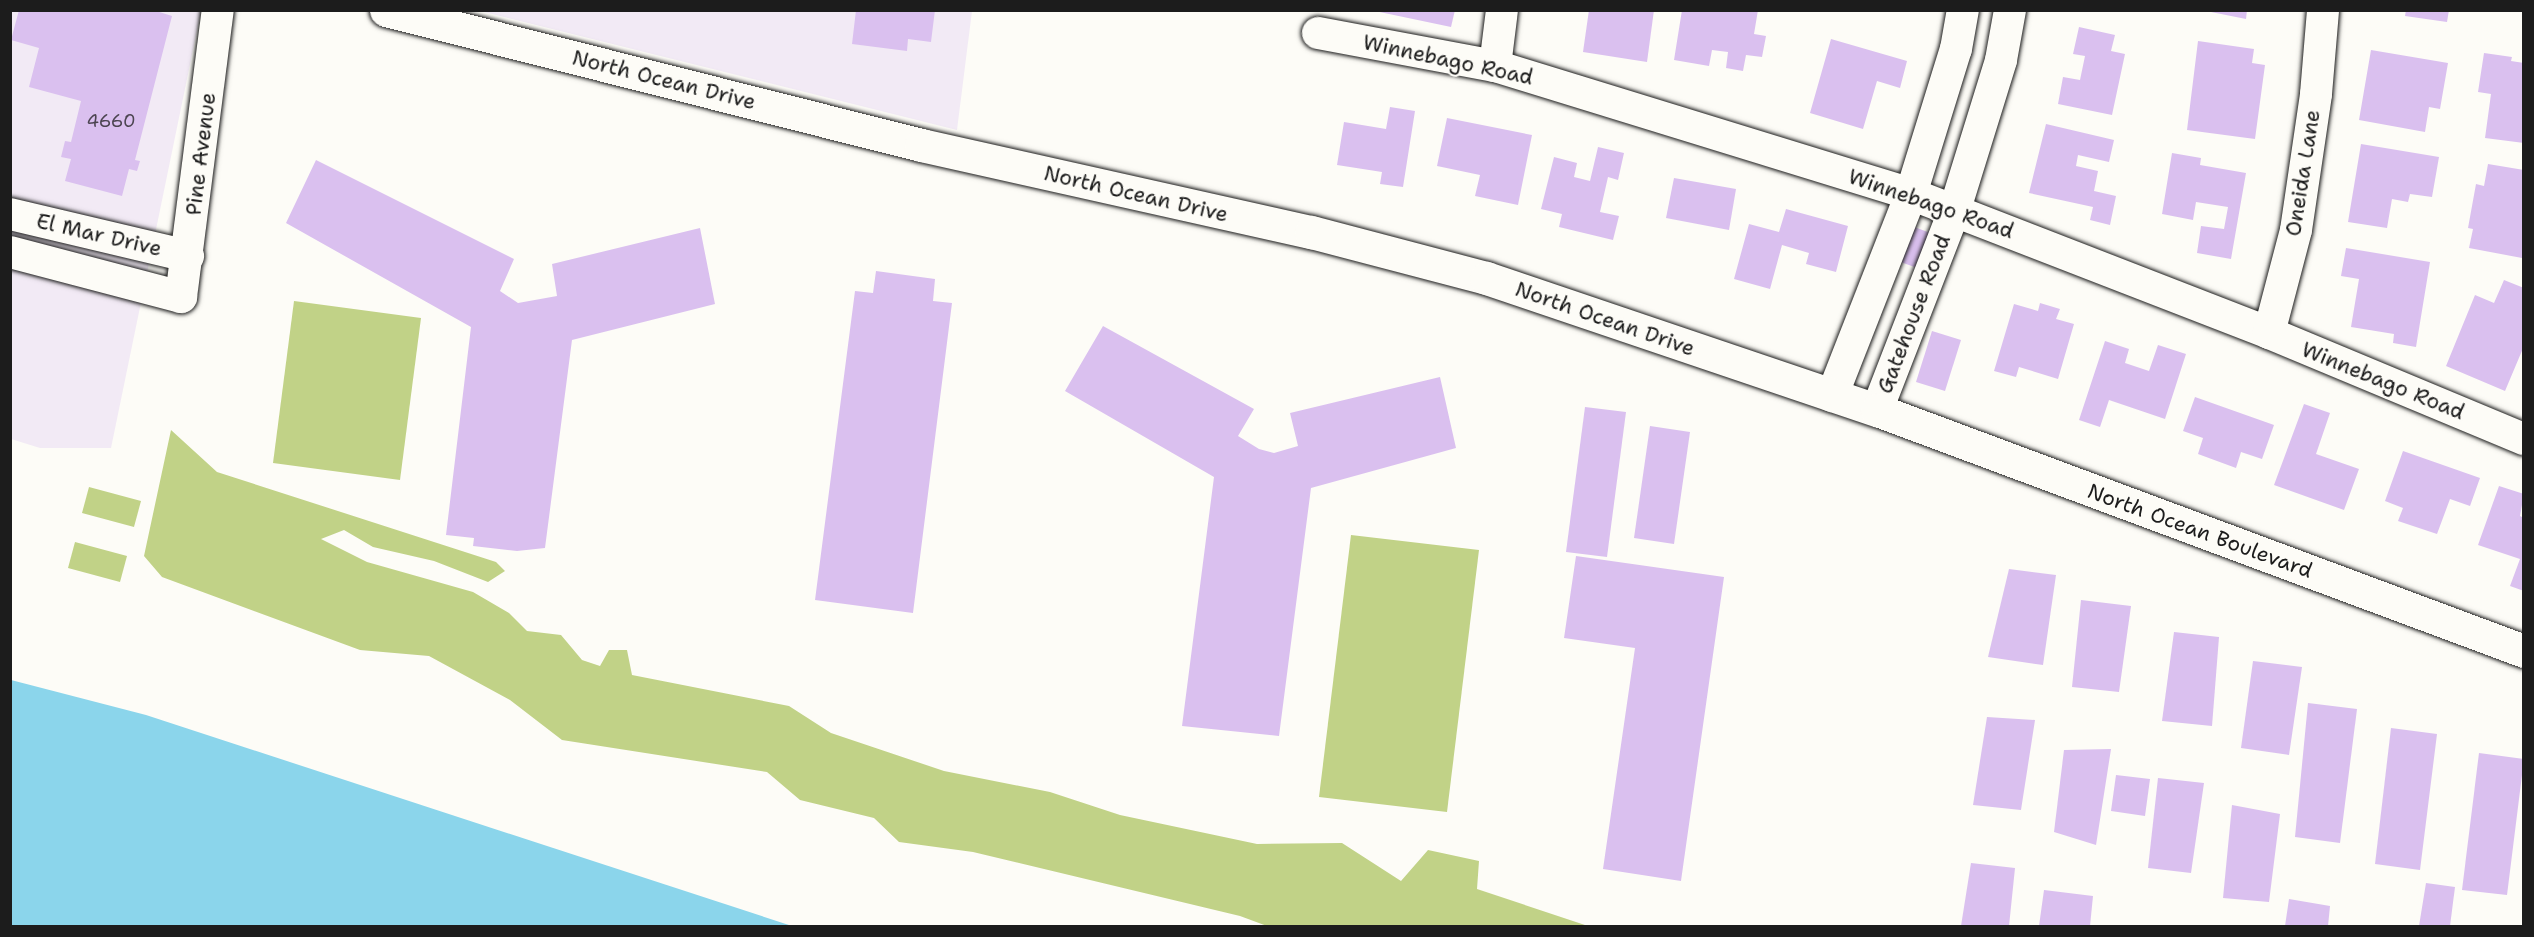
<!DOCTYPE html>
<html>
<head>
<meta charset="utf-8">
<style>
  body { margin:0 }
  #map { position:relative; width:2534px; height:937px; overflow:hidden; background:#fdfcf7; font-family:"Shantell Sans",sans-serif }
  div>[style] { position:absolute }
  .built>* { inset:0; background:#f2eaf5 }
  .green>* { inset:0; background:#c1d287 }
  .water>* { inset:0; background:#8bd5eb }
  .building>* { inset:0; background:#dac0ef }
  .roads { filter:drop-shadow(0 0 2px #1c1c1c) drop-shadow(0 0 2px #1c1c1c) }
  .minor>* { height:32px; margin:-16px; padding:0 16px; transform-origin:16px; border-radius:16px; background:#fdfcf7 }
  .major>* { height:33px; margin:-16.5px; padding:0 16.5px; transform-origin:16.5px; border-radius:16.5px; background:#fdfcf7 }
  span { translate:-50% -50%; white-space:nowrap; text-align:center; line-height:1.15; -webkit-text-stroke:4.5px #fdfcf7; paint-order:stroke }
  .number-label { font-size:18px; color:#4c4551 }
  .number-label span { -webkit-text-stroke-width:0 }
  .street-label { font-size:21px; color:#1c1c1c }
  .frame { position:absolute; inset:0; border:12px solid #1c1c1c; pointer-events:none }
</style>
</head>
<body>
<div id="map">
  <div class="built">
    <i style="clip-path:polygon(11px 11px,201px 11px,111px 448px,40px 448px,11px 439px)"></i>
    <i style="clip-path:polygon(480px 11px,972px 11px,957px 130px)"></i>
  </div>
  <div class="green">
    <i style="clip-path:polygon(294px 301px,421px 318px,400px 480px,273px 463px)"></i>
    <i style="clip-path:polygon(171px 430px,217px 472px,496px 562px,505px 571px,488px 582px,434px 561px,373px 547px,344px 530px,321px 539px,367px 562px,473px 592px,509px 613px,527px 631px,561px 635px,582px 660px,600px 666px,609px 650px,627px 650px,632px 675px,789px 706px,831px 733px,944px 771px,1050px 792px,1120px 815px,1257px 844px,1342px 843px,1401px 881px,1428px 850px,1479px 861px,1477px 889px,1588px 926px,1267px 926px,1240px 916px,973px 852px,899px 842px,874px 818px,800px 800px,767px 772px,562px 740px,510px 700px,429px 656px,360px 650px,162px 577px,144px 556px)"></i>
    <i style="clip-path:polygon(89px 487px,141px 501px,134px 527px,82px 513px)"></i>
    <i style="clip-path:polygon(1351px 535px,1479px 550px,1447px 812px,1319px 797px)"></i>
    <i style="clip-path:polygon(75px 542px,127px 556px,120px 582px,68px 568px)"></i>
  </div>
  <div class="water">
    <i style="clip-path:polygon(11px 680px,146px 715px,792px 926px,11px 926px)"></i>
  </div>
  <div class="building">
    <i style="clip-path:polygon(19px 10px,153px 10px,172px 16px,135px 160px,140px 161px,137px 171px,129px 169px,122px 196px,65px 181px,71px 159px,61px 157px,65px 141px,71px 142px,81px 101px,29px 87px,39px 48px,11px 40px)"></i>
    <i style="clip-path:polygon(856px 10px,935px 10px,931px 42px,908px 39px,907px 51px,852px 44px)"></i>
    <i style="clip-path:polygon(1370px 10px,1455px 10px,1451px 27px)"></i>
    <i style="clip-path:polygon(1589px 10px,1654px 10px,1647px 62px,1583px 52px)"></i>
    <i style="clip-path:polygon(1682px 10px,1758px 10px,1754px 34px,1766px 36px,1762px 57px,1746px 55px,1743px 71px,1726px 68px,1728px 52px,1712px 50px,1709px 66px,1674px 60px)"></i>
    <i style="clip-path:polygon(2201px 10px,2247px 10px,2246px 19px)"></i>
    <i style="clip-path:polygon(2406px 10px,2449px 10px,2447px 22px,2405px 16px)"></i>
    <i style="clip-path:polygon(2079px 27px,2115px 35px,2111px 51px,2125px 54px,2112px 115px,2058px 104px,2063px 77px,2080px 80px,2085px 56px,2073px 54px)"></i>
    <i style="clip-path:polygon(1831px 39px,1907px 61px,1900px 88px,1877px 81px,1863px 129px,1810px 113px)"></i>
    <i style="clip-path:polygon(2198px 41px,2254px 49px,2252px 63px,2265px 65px,2255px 139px,2187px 130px)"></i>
    <i style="clip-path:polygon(2371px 50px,2448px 63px,2440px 109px,2429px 107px,2425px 132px,2359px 120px)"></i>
    <i style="clip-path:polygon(2484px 53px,2512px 57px,2511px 61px,2524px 63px,2524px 143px,2485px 138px,2491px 94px,2478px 92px)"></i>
    <i style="clip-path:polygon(1390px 107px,1415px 111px,1403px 187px,1380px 184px,1382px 172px,1337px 165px,1344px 122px,1386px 129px)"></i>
    <i style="clip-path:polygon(1447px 118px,1532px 135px,1518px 205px,1475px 196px,1480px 175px,1437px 166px)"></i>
    <i style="clip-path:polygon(2046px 124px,2114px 140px,2109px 162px,2078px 155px,2076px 166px,2098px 171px,2094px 191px,2116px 196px,2110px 225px,2090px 220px,2093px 207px,2029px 193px)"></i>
    <i style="clip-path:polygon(2361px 144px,2439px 157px,2432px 197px,2410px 194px,2408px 202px,2392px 199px,2387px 228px,2348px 222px)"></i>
    <i style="clip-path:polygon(1598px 147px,1624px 153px,1618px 180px,1608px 177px,1600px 212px,1619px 216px,1613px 240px,1559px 227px,1562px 214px,1541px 209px,1554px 157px,1577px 163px,1574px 177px,1590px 181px)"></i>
    <i style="clip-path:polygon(2172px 153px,2201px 158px,2200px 165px,2246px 173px,2231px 259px,2197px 253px,2201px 226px,2224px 229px,2228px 207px,2196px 202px,2193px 220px,2162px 214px)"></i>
    <i style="clip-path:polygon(316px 160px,514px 259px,500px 291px,518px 303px,557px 296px,552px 264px,700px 228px,715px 304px,572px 340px,545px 548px,517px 551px,473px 546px,474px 538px,446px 535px,471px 327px,286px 223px)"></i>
    <i style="clip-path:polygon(2488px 164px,2524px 170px,2522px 258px,2469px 248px,2473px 229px,2468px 228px,2476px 184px,2484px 186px)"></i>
    <i style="clip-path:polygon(1674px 178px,1736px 189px,1729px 230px,1666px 218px)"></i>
    <i style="clip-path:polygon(1786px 209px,1848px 226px,1836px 272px,1806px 264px,1809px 253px,1782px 245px,1770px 289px,1734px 279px,1749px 224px,1779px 232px)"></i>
    <i style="clip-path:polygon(1909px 225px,1933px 234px,1920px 269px,1895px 260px)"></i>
    <i style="clip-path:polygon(2346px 248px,2430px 262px,2416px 347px,2393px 343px,2394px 334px,2351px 327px,2359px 279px,2341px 276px)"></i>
    <i style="clip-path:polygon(876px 271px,935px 279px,933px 301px,952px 303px,913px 613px,815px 600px,855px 291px,873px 293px)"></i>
    <i style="clip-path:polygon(2504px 280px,2524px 288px,2524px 346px,2505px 391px,2446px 366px,2475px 295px,2494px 303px)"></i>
    <i style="clip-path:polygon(2040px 303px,2060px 309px,2056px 319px,2074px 324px,2058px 379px,2019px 367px,2016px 377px,1994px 371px,2014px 304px,2038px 311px)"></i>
    <i style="clip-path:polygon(1103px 326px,1254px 409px,1238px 436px,1259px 449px,1274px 453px,1298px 446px,1290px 413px,1440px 377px,1456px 448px,1311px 488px,1279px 736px,1182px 726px,1214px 477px,1065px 391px)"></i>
    <i style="clip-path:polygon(1932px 331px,1961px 340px,1945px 391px,1916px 382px)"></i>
    <i style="clip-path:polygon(2105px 341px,2129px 349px,2125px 363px,2149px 371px,2158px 345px,2186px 354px,2165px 419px,2109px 400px,2100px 427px,2079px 420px)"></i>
    <i style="clip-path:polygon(2195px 397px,2274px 425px,2262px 459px,2241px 452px,2236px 468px,2198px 454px,2203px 438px,2183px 431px)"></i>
    <i style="clip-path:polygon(2304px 404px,2330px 413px,2316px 454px,2359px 469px,2344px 510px,2274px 485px)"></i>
    <i style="clip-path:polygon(1585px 407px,1626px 412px,1607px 557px,1566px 552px)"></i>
    <i style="clip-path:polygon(1650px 426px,1690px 432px,1674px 544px,1634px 538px)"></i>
    <i style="clip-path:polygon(2403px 451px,2480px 478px,2470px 506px,2450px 499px,2437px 534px,2398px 521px,2403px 508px,2385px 501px)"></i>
    <i style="clip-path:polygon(2499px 486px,2524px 494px,2520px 516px,2524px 518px,2524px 591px,2510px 586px,2520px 559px,2478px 545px)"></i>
    <i style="clip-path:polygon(1576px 556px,1724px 577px,1681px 881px,1603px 869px,1635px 648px,1564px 638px)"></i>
    <i style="clip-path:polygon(2009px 569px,2056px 575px,2043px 665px,1988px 657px)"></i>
    <i style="clip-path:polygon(2081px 600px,2131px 606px,2119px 692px,2072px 687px)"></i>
    <i style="clip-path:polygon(2174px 632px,2219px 637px,2212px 726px,2162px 721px)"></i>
    <i style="clip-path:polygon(2253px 661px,2302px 667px,2289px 755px,2241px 748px)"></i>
    <i style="clip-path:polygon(2308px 703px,2357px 709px,2340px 843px,2295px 837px)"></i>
    <i style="clip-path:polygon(1987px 717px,2035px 720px,2021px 810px,1973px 805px)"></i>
    <i style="clip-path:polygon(2391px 728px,2437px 734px,2420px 870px,2375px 864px)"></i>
    <i style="clip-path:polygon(2111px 749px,2096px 845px,2054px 832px,2064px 750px)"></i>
    <i style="clip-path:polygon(2479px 753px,2524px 759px,2507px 895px,2462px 890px)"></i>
    <i style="clip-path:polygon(2116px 775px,2150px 779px,2145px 816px,2111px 811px)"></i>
    <i style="clip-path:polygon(2158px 778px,2204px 783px,2191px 873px,2148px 868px)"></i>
    <i style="clip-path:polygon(2232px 805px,2280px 814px,2269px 902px,2223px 898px)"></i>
    <i style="clip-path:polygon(1971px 863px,2015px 868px,2009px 926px,1961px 926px)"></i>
    <i style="clip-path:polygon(2426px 883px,2455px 887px,2450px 926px,2419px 926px)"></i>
    <i style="clip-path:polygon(2044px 890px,2093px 896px,2090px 926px,2039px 926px)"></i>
    <i style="clip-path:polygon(2289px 899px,2330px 906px,2328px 926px,2285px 926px)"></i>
  </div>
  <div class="roads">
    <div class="minor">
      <i style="left:1318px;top:33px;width:180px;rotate:10.6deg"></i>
      <i style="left:1495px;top:66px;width:435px;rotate:17.1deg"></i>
      <i style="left:1911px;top:194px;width:384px;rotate:21.2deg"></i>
      <i style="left:2269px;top:333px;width:276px;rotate:22.6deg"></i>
      <i style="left:1495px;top:66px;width:56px;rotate:-82.9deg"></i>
      <i style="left:10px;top:214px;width:183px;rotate:13.3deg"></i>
      <i style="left:10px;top:252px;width:177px;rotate:14.7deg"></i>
      <i style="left:181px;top:297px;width:289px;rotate:-82.7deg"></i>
      <i style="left:2269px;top:333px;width:106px;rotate:-75.3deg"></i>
      <i style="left:2296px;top:230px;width:137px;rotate:-81.6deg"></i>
      <i style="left:2316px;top:94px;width:84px;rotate:-85.2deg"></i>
      <i style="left:1832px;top:396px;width:217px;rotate:-68.6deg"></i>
      <i style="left:1911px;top:194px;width:152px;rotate:-72.8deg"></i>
      <i style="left:1956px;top:49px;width:40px;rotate:-80deg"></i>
      <i style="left:1877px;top:410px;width:216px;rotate:-68.8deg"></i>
      <i style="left:1955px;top:209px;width:156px;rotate:-72.8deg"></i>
      <i style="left:2001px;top:60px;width:51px;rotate:-79.8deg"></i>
    </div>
    <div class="major">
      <i style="left:386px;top:10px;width:552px;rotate:14.16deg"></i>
      <i style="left:921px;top:145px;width:400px;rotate:12.6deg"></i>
      <i style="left:1311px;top:232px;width:181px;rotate:14.7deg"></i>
      <i style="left:1486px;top:278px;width:413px;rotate:18.7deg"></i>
      <i style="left:1877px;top:410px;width:690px;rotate:20.43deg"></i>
    </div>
  </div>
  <div class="number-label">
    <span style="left:111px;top:121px">4660</span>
  </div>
  <div class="street-label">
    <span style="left:1448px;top:60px;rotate:12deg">Winnebago Road</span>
    <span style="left:664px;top:80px;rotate:14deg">North Ocean Drive</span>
    <span style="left:201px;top:154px;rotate:-83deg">Pine Avenue</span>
    <span style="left:2303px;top:173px;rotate:-81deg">Oneida Lane</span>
    <span style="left:1136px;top:194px;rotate:13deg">North Ocean Drive</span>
    <span style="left:1931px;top:204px;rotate:19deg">Winnebago Road</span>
    <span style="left:99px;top:235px;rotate:13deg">El Mar Drive</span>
    <span style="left:1914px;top:314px;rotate:-69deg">Gatehouse Road</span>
    <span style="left:1605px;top:319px;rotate:19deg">North Ocean Drive</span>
    <span style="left:2383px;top:381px;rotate:22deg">Winnebago Road</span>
    <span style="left:2200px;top:531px;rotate:20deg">North Ocean Boulevard</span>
  </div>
  <div class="frame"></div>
</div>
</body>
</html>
